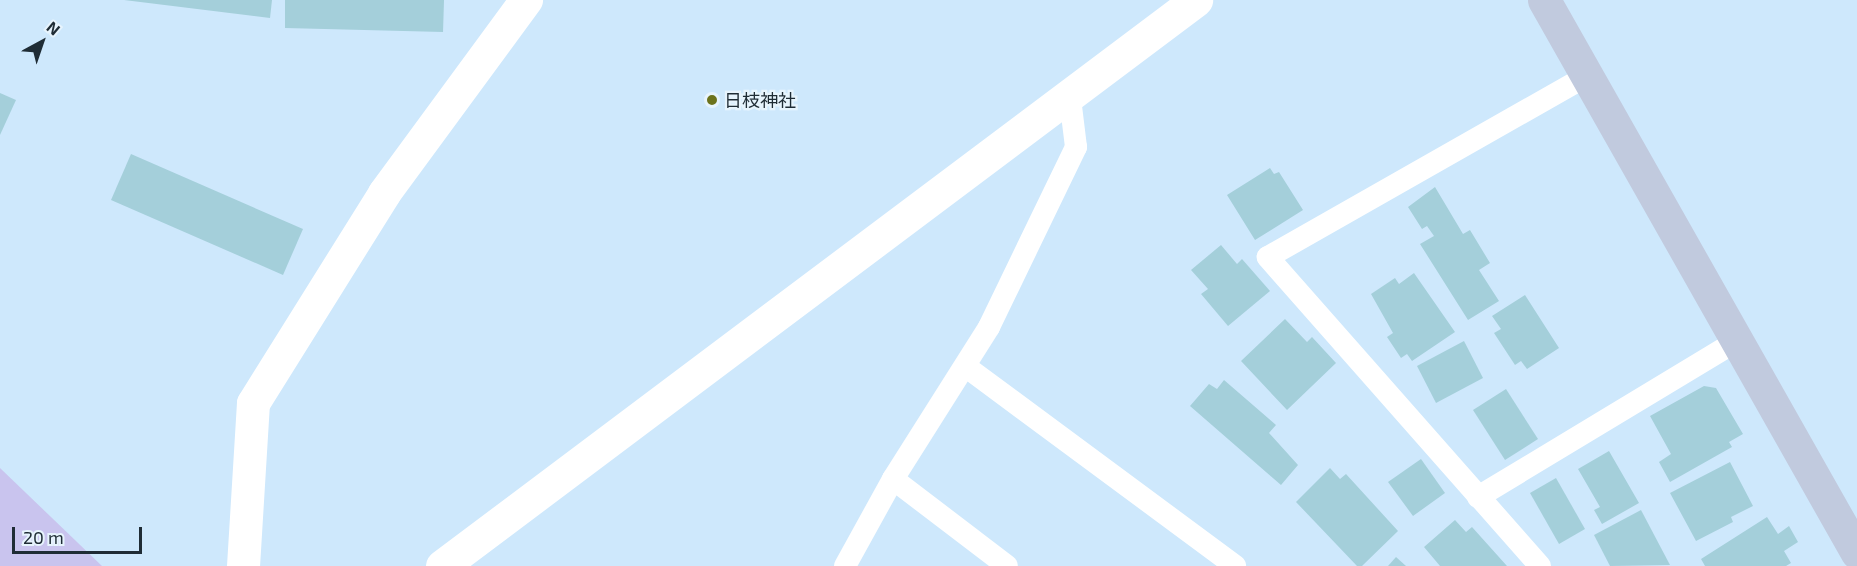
<!DOCTYPE html>
<html>
<head>
<meta charset="utf-8">
<style>
  body { margin:0 }
  #map { position:relative; width:1857px; height:566px; overflow:hidden; background:#cee8fc; font-family:"Exo 2","Noto Sans JP",sans-serif }
  div>[style] { position:absolute }
  .green>* { inset:0; background:#c9c4ee }
  .building>* { inset:0; background:#a4cfda }
  .lane>* { height:22px; margin:-11px; padding:0 11px; transform-origin:11px; border-radius:11px; background:#fff }
  .street>* { height:33px; margin:-16.5px; padding:0 16.5px; transform-origin:16.5px; border-radius:16.5px; background:#fff }
  .secondary>* { height:33px; margin:-16.5px; padding:0 16.5px; transform-origin:16.5px; border-radius:16.5px; background:#c1cade }
  .dots>* { width:16px; height:16px; translate:-50% -50%; box-sizing:border-box; border:3px solid #e7f4fd; border-radius:50% }
  span { translate:-50% -50%; white-space:nowrap; text-align:center; line-height:1.15; -webkit-text-stroke:4.5px #e7f4fd; paint-order:stroke }
  .poi-label { font-size:18px; color:#1f2c35 }
  .left { translate:0 -50%; text-align:left }
  .north { position:absolute; left:12px; top:12px; width:60px; height:60px; -webkit-text-stroke:4px #e7f4fd; paint-order:stroke; rotate:40deg; font-size:16px; font-weight:700; line-height:24px; text-align:center; color:#1f2c35 }
  .north::after { content:''; display:block; margin:auto; width:21px; height:27px; background:#1f2c35; clip-path:polygon(50% 0,100% 100%,50% 72%,0 100%) }
  .scale { position:absolute; left:12px; top:527px; width:130px; height:27px; box-sizing:border-box; border:3px solid #1f2c35; border-top:0; padding-left:8px; font-size:18px; line-height:21px; white-space:nowrap; color:#1f2c35; -webkit-text-stroke:4px #e7f4fd; paint-order:stroke }
</style>
</head>
<body>
<div id="map">
  <div class="green">
    <i style="clip-path:polygon(0 468px,102px 566px,0 566px)"></i>
  </div>
  <div class="building">
    <i style="clip-path:polygon(124px 0,272px 0,270px 18px)"></i>
    <i style="clip-path:polygon(285px 0,444px 0,443px 32px,285px 28px)"></i>
    <i style="clip-path:polygon(0 93px,16px 100px,0 135px)"></i>
    <i style="clip-path:polygon(131px 154px,303px 229px,283px 275px,111px 200px)"></i>
    <i style="clip-path:polygon(1270px 168px,1274px 174px,1279px 172px,1303px 210px,1255px 240px,1227px 195px)"></i>
    <i style="clip-path:polygon(1435px 187px,1463px 234px,1470px 230px,1490px 263px,1479px 270px,1499px 301px,1468px 320px,1420px 244px,1434px 236px,1427px 226px,1422px 229px,1408px 207px)"></i>
    <i style="clip-path:polygon(1221px 245px,1237px 264px,1242px 259px,1270px 291px,1228px 326px,1201px 294px,1208px 289px,1191px 270px)"></i>
    <i style="clip-path:polygon(1414px 273px,1455px 332px,1412px 361px,1407px 354px,1401px 358px,1387px 337px,1393px 333px,1371px 294px,1395px 278px,1399px 284px)"></i>
    <i style="clip-path:polygon(1525px 295px,1559px 348px,1527px 369px,1521px 361px,1515px 365px,1494px 333px,1501px 329px,1492px 316px)"></i>
    <i style="clip-path:polygon(1285px 319px,1307px 342px,1312px 337px,1336px 363px,1287px 410px,1241px 361px)"></i>
    <i style="clip-path:polygon(1464px 341px,1483px 378px,1436px 403px,1417px 366px)"></i>
    <i style="clip-path:polygon(1224px 380px,1276px 425px,1269px 433px,1298px 465px,1281px 485px,1190px 406px,1209px 384px,1217px 389px)"></i>
    <i style="clip-path:polygon(1704px 386px,1716px 388px,1743px 434px,1729px 442px,1732px 447px,1670px 482px,1659px 462px,1671px 454px,1650px 416px)"></i>
    <i style="clip-path:polygon(1506px 389px,1538px 439px,1505px 460px,1473px 410px)"></i>
    <i style="clip-path:polygon(1609px 451px,1639px 503px,1602px 524px,1594px 510px,1600px 507px,1578px 469px)"></i>
    <i style="clip-path:polygon(1421px 459px,1445px 493px,1413px 516px,1388px 482px)"></i>
    <i style="clip-path:polygon(1730px 462px,1753px 506px,1731px 517px,1733px 522px,1696px 541px,1670px 493px)"></i>
    <i style="clip-path:polygon(1330px 468px,1340px 479px,1346px 474px,1398px 531px,1362px 566px,1357px 566px,1296px 502px)"></i>
    <i style="clip-path:polygon(1556px 478px,1585px 529px,1559px 544px,1530px 493px)"></i>
    <i style="clip-path:polygon(1641px 510px,1670px 565px,1610px 566px,1594px 535px)"></i>
    <i style="clip-path:polygon(1767px 517px,1778px 534px,1789px 526px,1798px 542px,1784px 551px,1791px 563px,1786px 566px,1705px 566px,1701px 559px)"></i>
    <i style="clip-path:polygon(1455px 520px,1466px 532px,1472px 527px,1507px 566px,1440px 566px,1424px 547px)"></i>
    <i style="clip-path:polygon(1396px 557px,1406px 566px,1388px 566px)"></i>
  </div>
  <div class="lane">
    <i style="left:965px;top:366px;width:336px;rotate:36.5deg"></i>
    <i style="left:893px;top:479px;width:143px;rotate:37.3deg"></i>
    <i style="left:1478px;top:497px;width:302px;rotate:-31.1deg"></i>
    <i style="left:845px;top:566px;width:99px;rotate:-61.1deg"></i>
    <i style="left:893px;top:479px;width:180px;rotate:-57.7deg"></i>
    <i style="left:989px;top:327px;width:200px;rotate:-64.2deg"></i>
    <i style="left:1076px;top:147px;width:49px;rotate:-97deg"></i>
    <i style="left:1540px;top:566px;width:412px;rotate:-131.4deg"></i>
    <i style="left:1268px;top:257px;width:367px;rotate:-29.6deg"></i>
  </div>
  <div class="street">
    <i style="left:243px;top:566px;width:163px;rotate:-86.5deg"></i>
    <i style="left:253px;top:403px;width:248px;rotate:-58deg"></i>
    <i style="left:384px;top:193px;width:240px;rotate:-53.7deg"></i>
    <i style="left:442px;top:566px;width:943px;rotate:-36.89deg"></i>
  </div>
  <div class="secondary">
    <i style="left:1544px;top:0;width:635px;rotate:60.49deg"></i>
  </div>
  <div class="dots">
    <i style="left:712px;top:100px;background:#6c731c"></i>
  </div>
  <div class="poi-label">
    <span class="left" style="left:724px;top:100px">日枝神社</span>
  </div>
  <div class="north">N</div>
  <div class="scale">20 m</div>
</div>
</body>
</html>
